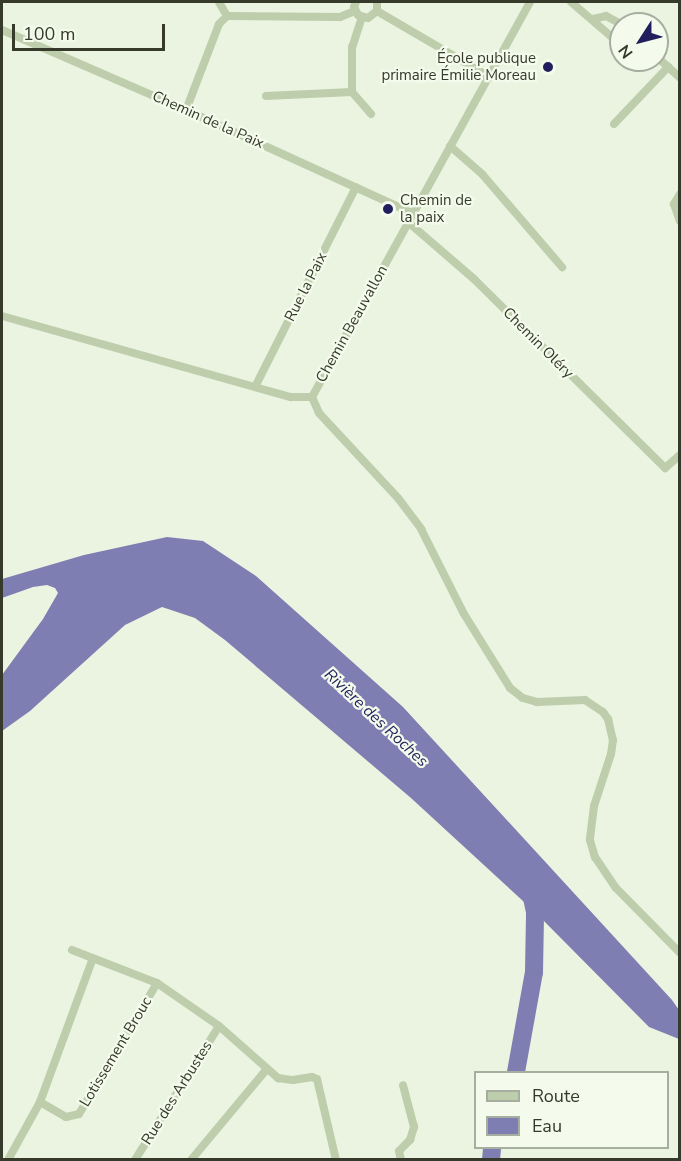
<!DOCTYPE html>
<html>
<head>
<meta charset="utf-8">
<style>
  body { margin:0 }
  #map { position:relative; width:681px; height:1161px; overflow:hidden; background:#eaf4e0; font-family:"Nunito Sans",sans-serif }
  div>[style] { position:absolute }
  .water>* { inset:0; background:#7f7eb2 }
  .river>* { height:18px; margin:-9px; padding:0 9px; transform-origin:9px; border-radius:9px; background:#7f7eb2 }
  .minor>* { height:8px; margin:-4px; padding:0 4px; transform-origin:4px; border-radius:4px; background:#becdab }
  .dots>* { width:16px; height:16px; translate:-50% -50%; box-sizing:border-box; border:3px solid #f4fbed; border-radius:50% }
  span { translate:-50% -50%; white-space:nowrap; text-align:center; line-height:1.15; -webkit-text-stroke:4.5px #f4fbed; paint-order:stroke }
  .poi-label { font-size:15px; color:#363a2a }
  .right { translate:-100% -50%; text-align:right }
  .left { translate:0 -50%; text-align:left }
  .street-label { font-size:15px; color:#363a2a }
  .water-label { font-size:16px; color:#211f5d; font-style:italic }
  .frame { position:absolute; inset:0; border:3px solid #363a2a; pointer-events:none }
  .legend { position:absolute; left:474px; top:1071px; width:195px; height:78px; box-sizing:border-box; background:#f4fbed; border:2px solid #a8ae9f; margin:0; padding:8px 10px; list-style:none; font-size:18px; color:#363a2a }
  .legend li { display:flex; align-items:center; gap:12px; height:30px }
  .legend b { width:30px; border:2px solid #a8ae9f }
  .north { position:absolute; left:609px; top:12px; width:60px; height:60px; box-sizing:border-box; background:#f4fbed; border:2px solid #a8ae9f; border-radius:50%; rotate:234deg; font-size:16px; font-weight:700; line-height:24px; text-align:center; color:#363a2a }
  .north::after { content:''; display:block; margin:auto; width:21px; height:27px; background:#211f5d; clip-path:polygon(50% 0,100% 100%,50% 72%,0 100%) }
  .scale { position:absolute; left:12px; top:24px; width:153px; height:27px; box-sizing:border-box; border:3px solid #363a2a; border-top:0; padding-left:8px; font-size:18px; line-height:21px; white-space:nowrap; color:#363a2a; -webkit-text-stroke:4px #f4fbed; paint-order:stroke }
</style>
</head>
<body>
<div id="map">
  <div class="water">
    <i style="clip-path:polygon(167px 537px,203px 541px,256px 576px,403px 707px,672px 1000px,679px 1010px,679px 1039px,649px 1027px,535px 912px,411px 798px,225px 640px,195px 618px,162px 607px,125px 625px,30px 711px,2px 731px,2px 675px,43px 619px,58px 593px,55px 588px,47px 585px,33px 587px,2px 598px,2px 579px,84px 555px)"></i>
  </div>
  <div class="river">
    <i style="left:516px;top:1072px;width:102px;rotate:-79.8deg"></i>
    <i style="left:534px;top:972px;width:60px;rotate:-89deg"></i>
    <i style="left:535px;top:912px;width:25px;rotate:-102deg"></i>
    <i style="left:491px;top:1160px;width:12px;rotate:-85deg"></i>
  </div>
  <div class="minor">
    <i style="left:356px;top:2px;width:5px;rotate:112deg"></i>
    <i style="left:354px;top:7px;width:9px;rotate:63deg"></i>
    <i style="left:358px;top:15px;width:10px;rotate:17deg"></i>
    <i style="left:368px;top:18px;width:11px;rotate:-38deg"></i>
    <i style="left:377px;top:11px;width:9px;rotate:-90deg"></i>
    <i style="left:571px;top:2px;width:66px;rotate:40.7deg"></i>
    <i style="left:377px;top:11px;width:131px;rotate:30.3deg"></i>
    <i style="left:227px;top:16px;width:113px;rotate:0.5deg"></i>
    <i style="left:340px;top:17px;width:16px;rotate:-22deg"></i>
    <i style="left:362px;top:17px;width:32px;rotate:108deg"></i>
    <i style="left:352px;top:47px;width:45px;rotate:90deg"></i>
    <i style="left:352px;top:92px;width:29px;rotate:49deg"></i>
    <i style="left:593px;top:19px;width:13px;rotate:-13deg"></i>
    <i style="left:606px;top:16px;width:17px;rotate:28deg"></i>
    <i style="left:2px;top:30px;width:201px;rotate:23.5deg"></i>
    <i style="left:186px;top:110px;width:248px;rotate:24.5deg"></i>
    <i style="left:657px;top:57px;width:31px;rotate:42deg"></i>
    <i style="left:266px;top:96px;width:86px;rotate:-2.7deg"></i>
    <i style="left:186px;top:110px;width:92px;rotate:-69deg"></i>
    <i style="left:219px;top:24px;width:11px;rotate:-45deg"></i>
    <i style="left:227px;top:16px;width:16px;rotate:-120deg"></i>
    <i style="left:614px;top:124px;width:79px;rotate:-46.5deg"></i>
    <i style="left:450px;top:146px;width:43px;rotate:41.2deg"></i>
    <i style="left:482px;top:174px;width:123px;rotate:49.3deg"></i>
    <i style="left:680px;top:194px;width:12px;rotate:121deg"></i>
    <i style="left:674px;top:204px;width:18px;rotate:71deg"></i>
    <i style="left:408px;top:222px;width:87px;rotate:40.8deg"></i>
    <i style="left:474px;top:279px;width:269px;rotate:44.7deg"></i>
    <i style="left:665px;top:468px;width:20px;rotate:-41deg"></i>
    <i style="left:2px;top:316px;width:300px;rotate:15.7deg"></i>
    <i style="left:291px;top:397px;width:21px"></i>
    <i style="left:255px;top:387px;width:224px;rotate:-63.2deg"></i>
    <i style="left:312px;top:397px;width:17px;rotate:66deg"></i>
    <i style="left:319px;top:413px;width:116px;rotate:47.1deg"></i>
    <i style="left:398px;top:498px;width:39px;rotate:53deg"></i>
    <i style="left:421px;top:529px;width:95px;rotate:63.2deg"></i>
    <i style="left:464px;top:614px;width:87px;rotate:58.1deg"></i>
    <i style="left:510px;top:688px;width:16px;rotate:38deg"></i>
    <i style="left:523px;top:698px;width:15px;rotate:16deg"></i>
    <i style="left:537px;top:702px;width:48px;rotate:-2.4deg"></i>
    <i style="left:585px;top:700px;width:22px;rotate:34deg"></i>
    <i style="left:603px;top:712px;width:9px;rotate:54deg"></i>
    <i style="left:608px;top:719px;width:22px;rotate:77deg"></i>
    <i style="left:613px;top:740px;width:14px;rotate:98deg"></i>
    <i style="left:611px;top:754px;width:55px;rotate:108.1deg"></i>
    <i style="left:594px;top:806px;width:34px;rotate:97deg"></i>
    <i style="left:590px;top:840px;width:18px;rotate:74deg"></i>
    <i style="left:595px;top:857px;width:37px;rotate:56deg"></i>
    <i style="left:616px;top:888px;width:91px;rotate:45.4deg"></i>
    <i style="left:312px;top:397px;width:451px;rotate:-61.1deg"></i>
    <i style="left:72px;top:950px;width:91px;rotate:21.2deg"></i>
    <i style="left:157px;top:983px;width:75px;rotate:34.7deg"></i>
    <i style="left:219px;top:1026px;width:79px;rotate:41.4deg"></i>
    <i style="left:278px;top:1078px;width:15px;rotate:8deg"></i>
    <i style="left:293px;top:1080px;width:19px;rotate:-9deg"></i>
    <i style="left:312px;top:1077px;width:5px;rotate:22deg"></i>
    <i style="left:317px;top:1079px;width:83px;rotate:76.8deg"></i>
    <i style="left:40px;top:1102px;width:30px;rotate:30deg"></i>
    <i style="left:66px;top:1117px;width:13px;rotate:-13deg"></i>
    <i style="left:79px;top:1114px;width:152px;rotate:-59.2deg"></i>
    <i style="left:8px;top:1160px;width:66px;rotate:-61.1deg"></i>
    <i style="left:40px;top:1102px;width:153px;rotate:-69.8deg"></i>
    <i style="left:135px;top:1160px;width:158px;rotate:-57.9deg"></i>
    <i style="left:191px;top:1160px;width:117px;rotate:-50.2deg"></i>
    <i style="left:401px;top:1160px;width:9px;rotate:-103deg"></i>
    <i style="left:399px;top:1151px;width:16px;rotate:-45deg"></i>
    <i style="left:410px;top:1140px;width:14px;rotate:-73deg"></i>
    <i style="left:414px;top:1127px;width:43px;rotate:-104.7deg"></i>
  </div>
  <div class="dots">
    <i style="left:548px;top:67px;background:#211f5d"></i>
    <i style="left:388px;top:209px;background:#211f5d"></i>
  </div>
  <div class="poi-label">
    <span class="right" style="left:536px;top:67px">École publique<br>primaire Émilie Moreau</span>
    <span class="left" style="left:400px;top:209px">Chemin de<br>la paix</span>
  </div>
  <div class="street-label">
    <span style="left:208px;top:120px;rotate:24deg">Chemin de la Paix</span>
    <span style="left:306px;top:287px;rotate:-63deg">Rue la Paix</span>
    <span style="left:352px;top:324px;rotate:-61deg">Chemin Beauvallon</span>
    <span style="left:538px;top:343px;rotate:45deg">Chemin Oléry</span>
    <span style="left:116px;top:1052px;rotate:-59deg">Lotissement Brouc</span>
    <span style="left:177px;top:1093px;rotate:-58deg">Rue des Arbustes</span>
  </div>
  <div class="water-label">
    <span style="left:376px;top:718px;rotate:43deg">Rivière des Roches</span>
  </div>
  <div class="frame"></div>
  <ul class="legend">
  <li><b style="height:8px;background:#becdab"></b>Route</li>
  <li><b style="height:16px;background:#7f7eb2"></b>Eau</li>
  </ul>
  <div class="north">N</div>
  <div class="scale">100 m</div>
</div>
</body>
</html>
